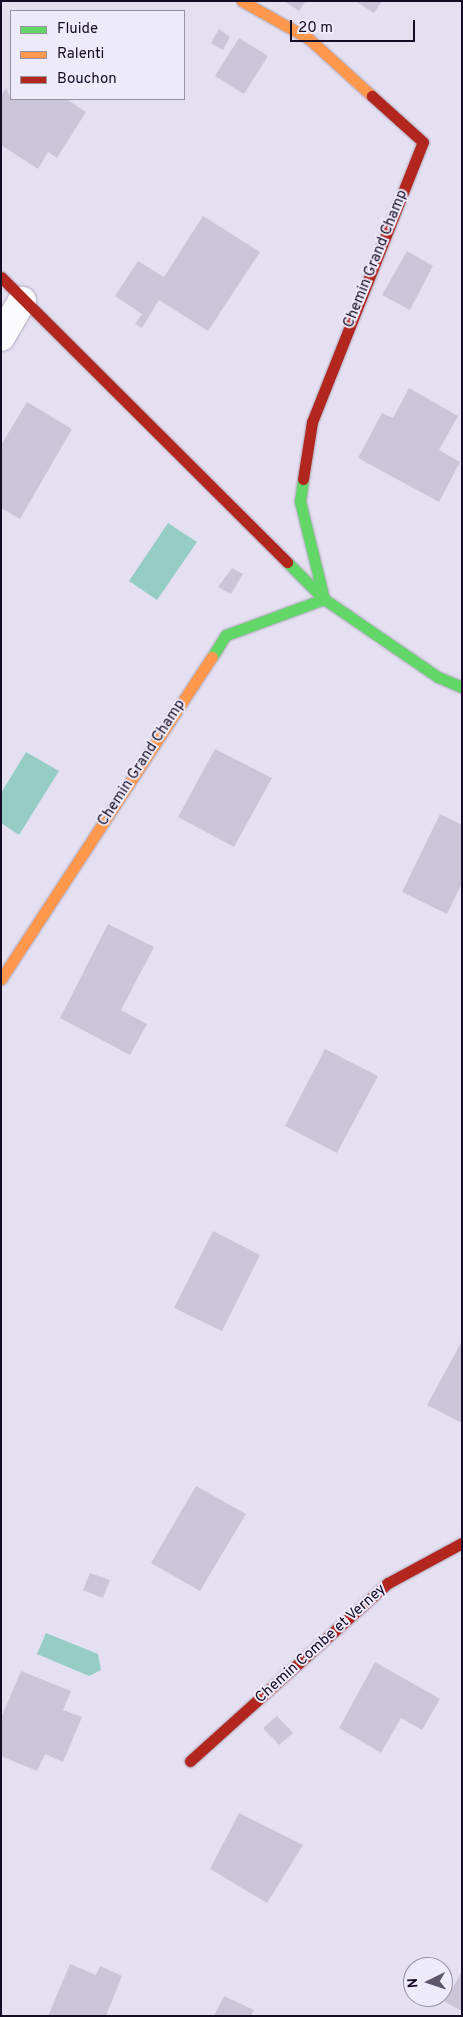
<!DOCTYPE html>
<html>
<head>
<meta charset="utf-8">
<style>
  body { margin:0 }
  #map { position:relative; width:463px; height:2017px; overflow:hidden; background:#e5e0f1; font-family:Overpass,sans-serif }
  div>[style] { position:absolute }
  .water>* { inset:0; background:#95cdc5 }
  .building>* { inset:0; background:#cbc5da }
  .roads { filter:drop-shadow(0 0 1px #aca5ba) drop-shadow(0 0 1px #aca5ba) }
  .street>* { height:28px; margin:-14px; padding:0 14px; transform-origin:14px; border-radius:14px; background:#fbfafd }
  .fast>* { height:11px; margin:-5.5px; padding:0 5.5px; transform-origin:5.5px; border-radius:5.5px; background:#63d668 }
  .slow>* { height:11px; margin:-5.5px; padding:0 5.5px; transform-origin:5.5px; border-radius:5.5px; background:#ff974d }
  .jam>* { height:11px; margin:-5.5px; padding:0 5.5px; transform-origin:5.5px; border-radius:5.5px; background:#b3261e }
  span { translate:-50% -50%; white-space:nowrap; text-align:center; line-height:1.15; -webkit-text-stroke:4px #edeaf9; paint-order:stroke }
  .street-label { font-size:15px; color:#150c26 }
  .frame { position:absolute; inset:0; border:2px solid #150c26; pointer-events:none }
  .legend { position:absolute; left:10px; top:10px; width:175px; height:90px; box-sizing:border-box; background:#edeaf9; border:1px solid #9791a5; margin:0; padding:6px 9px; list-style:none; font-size:15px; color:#150c26 }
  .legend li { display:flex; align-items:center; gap:10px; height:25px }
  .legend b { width:25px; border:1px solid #9791a5 }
  .north { position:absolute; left:403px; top:1957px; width:50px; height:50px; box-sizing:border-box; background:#edeaf9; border:1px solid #9791a5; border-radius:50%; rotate:266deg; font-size:14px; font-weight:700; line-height:20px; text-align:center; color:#150c26 }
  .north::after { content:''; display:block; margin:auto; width:18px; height:22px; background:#5e566d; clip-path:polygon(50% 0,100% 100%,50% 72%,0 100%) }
  .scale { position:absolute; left:290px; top:20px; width:125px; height:22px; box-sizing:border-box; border:2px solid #150c26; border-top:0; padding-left:6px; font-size:15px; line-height:18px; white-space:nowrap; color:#150c26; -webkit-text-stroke:4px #edeaf9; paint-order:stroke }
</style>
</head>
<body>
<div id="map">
  <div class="water">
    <i style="clip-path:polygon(168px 523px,197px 542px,157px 600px,129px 581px)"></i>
    <i style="clip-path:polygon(26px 752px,59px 771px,19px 835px,1px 823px,1px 793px)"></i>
    <i style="clip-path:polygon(46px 1633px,98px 1654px,101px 1670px,89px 1676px,37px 1654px)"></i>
  </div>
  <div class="building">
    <i style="clip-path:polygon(284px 1px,306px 1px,299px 11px)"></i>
    <i style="clip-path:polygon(355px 1px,382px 1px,374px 13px)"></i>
    <i style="clip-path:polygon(219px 29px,230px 37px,223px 50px,211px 43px)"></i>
    <i style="clip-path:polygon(239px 38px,268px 56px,244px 94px,215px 76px)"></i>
    <i style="clip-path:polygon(6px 88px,11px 99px,66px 99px,86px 112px,57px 158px,48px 152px,38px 169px,1px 145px,1px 96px)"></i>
    <i style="clip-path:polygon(203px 216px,260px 252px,208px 331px,159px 300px,142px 328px,135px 324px,142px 314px,115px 296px,138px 261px,164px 277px)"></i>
    <i style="clip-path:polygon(407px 251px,433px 266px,410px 310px,382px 295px)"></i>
    <i style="clip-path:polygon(409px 388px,458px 416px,439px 450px,460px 462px,439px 502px,358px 458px,382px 413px,393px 418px)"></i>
    <i style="clip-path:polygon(27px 402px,72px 429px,20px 519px,1px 508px,1px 445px)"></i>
    <i style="clip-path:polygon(232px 568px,243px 574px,231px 594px,218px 587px)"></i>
    <i style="clip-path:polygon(215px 749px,272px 778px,234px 847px,178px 817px)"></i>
    <i style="clip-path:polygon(440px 814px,462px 825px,462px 883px,447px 914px,402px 892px)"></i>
    <i style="clip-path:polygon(108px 924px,154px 947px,121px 1010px,147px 1024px,130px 1055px,60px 1018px)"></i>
    <i style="clip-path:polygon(325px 1049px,378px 1076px,337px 1153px,285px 1126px)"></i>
    <i style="clip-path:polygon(213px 1231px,260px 1255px,222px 1331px,174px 1308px)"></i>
    <i style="clip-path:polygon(462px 1341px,462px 1423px,427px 1405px)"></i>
    <i style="clip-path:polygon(196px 1486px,246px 1514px,200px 1591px,151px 1563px)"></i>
    <i style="clip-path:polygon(90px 1573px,110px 1580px,103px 1598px,83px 1590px)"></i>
    <i style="clip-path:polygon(375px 1662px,440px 1699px,422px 1730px,401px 1718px,381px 1753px,339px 1728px)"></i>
    <i style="clip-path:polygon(21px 1671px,71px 1691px,63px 1710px,82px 1717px,63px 1762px,45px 1754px,37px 1771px,1px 1756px,1px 1718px)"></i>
    <i style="clip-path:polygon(277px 1716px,293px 1733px,279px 1745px,263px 1728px)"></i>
    <i style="clip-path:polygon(239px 1813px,303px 1845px,267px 1903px,210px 1869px)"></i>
    <i style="clip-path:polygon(70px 1964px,96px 1975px,100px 1966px,122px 1976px,106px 2016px,42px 2016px,48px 2016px)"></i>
    <i style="clip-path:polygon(462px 1971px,462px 2011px,445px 2002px)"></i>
    <i style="clip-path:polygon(224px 1996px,254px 2010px,251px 2016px,214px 2016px)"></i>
  </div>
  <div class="roads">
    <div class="street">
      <i style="left:1px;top:337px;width:42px;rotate:-59.7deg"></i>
    </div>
    <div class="fast">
      <i style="left:287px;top:562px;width:52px;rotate:45deg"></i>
      <i style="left:324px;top:599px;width:138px;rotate:34.4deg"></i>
      <i style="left:438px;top:677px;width:26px;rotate:23deg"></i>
      <i style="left:212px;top:657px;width:26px;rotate:-58deg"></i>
      <i style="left:226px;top:635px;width:104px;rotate:-20.2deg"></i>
      <i style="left:324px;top:599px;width:101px;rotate:-103.8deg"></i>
      <i style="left:300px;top:501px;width:22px;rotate:-82deg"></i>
    </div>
    <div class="slow">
      <i style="left:242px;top:1px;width:76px;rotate:29.3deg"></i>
      <i style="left:308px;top:38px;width:86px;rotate:42.2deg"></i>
      <i style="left:1px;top:979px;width:385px;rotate:-56.8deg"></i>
    </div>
    <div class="jam">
      <i style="left:1px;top:277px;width:404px;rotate:44.9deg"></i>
      <i style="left:303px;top:479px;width:58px;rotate:-81deg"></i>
      <i style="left:312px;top:422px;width:301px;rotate:-68.4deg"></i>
      <i style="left:423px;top:142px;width:69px;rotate:-138deg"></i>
      <i style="left:190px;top:1761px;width:266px;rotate:-42deg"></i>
      <i style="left:388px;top:1583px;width:84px;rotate:-28.4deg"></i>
    </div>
  </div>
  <div class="street-label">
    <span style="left:376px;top:259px;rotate:-68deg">Chemin Grand Champ</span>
    <span style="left:142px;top:763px;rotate:-57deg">Chemin Grand Champ</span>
    <span style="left:321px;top:1644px;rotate:-42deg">Chemin Combe et Verney</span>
  </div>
  <div class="frame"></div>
  <ul class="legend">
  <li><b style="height:6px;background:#63d668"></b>Fluide</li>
  <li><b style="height:6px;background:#ff974d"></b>Ralenti</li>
  <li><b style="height:6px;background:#b3261e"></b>Bouchon</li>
  </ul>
  <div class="north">N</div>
  <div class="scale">20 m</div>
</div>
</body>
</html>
